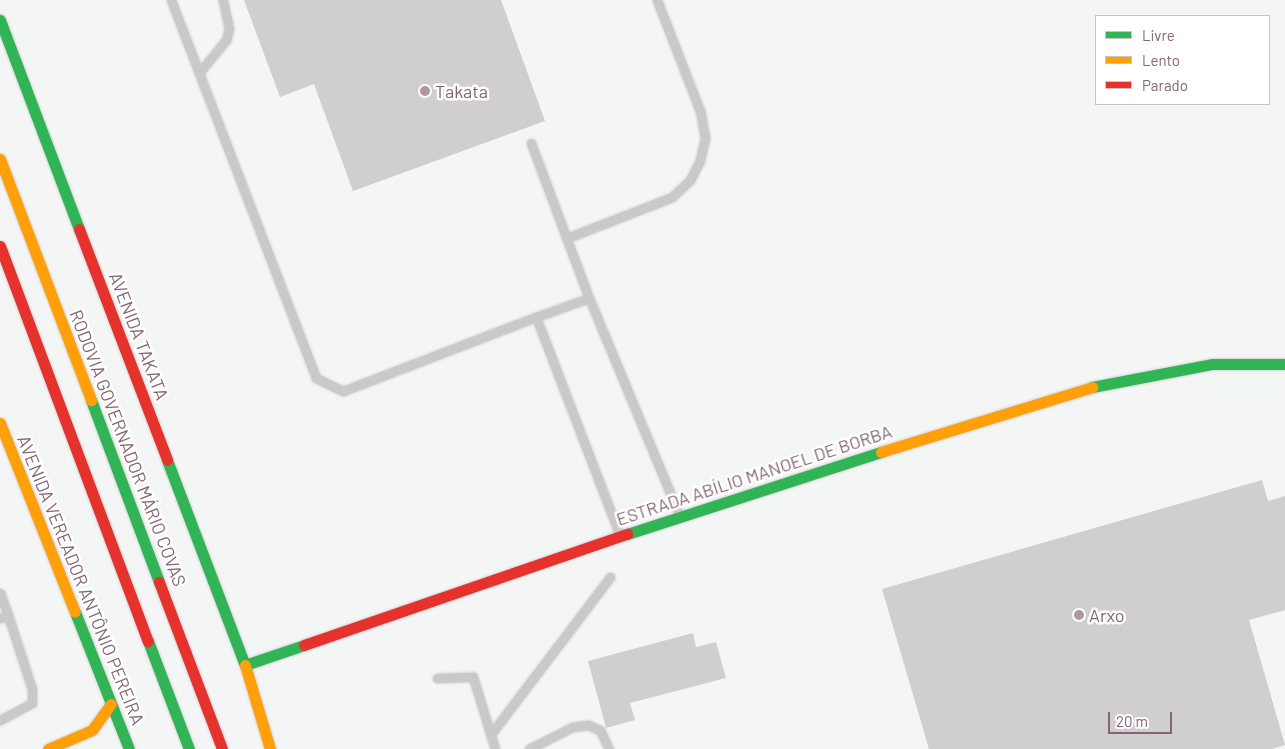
<!DOCTYPE html>
<html>
<head>
<meta charset="utf-8">
<style>
  body { margin:0 }
  #map { position:relative; width:1285px; height:749px; overflow:hidden; background:#f4f5f5; font-family:Barlow,sans-serif }
  div>[style] { position:absolute }
  .building>* { inset:0; background:#d0ced0 }
  .roads { filter:drop-shadow(0 0 1px #d3d2d3) drop-shadow(0 0 1px #d3d2d3) }
  .lane>* { height:9px; margin:-4.5px; padding:0 4.5px; transform-origin:4.5px; border-radius:4.5px; background:#cac8c9 }
  .fast>* { height:11px; margin:-5.5px; padding:0 5.5px; transform-origin:5.5px; border-radius:5.5px; background:#30b455 }
  .slow>* { height:11px; margin:-5.5px; padding:0 5.5px; transform-origin:5.5px; border-radius:5.5px; background:#ff9f0a }
  .jam>* { height:11px; margin:-5.5px; padding:0 5.5px; transform-origin:5.5px; border-radius:5.5px; background:#e5322d }
  .dots>* { width:14px; height:14px; translate:-50% -50%; box-sizing:border-box; border:2px solid #fff; border-radius:50% }
  span { translate:-50% -50%; white-space:nowrap; text-align:center; line-height:1.15; -webkit-text-stroke:5px #fff; paint-order:stroke }
  .poi-label { font-size:18px; color:#856475 }
  .left { translate:0 -50%; text-align:left }
  .street-label { font-size:18px; color:#856475 }
  .legend { position:absolute; left:1095px; top:15px; width:175px; height:90px; box-sizing:border-box; background:#fff; border:1px solid #cec1c8; margin:0; padding:6px 9px; list-style:none; font-size:15px; color:#856475 }
  .legend li { display:flex; align-items:center; gap:10px; height:25px }
  .legend b { width:25px; border:1px solid #cec1c8 }
  .scale { position:absolute; left:1108px; top:712px; width:64px; height:22px; box-sizing:border-box; border:2px solid #856475; border-top:0; padding-left:6px; font-size:15px; line-height:18px; white-space:nowrap; color:#856475; -webkit-text-stroke:4px #fff; paint-order:stroke }
</style>
</head>
<body>
<div id="map">
  <div class="building">
    <i style="clip-path:polygon(244px 0,501px 0,545px 121px,353px 191px,314px 84px,280px 97px)"></i>
    <i style="clip-path:polygon(1262px 480px,1268px 501px,1285px 496px,1285px 610px,1249px 620px,1285px 745px,1272px 749px,929px 749px,882px 589px)"></i>
    <i style="clip-path:polygon(693px 633px,696px 647px,716px 642px,726px 678px,630px 703px,635px 720px,606px 728px,588px 661px)"></i>
  </div>
  <div class="roads">
    <div class="lane">
      <i style="left:171px;top:0;width:405px;rotate:69deg"></i>
      <i style="left:316px;top:378px;width:30px;rotate:26deg"></i>
      <i style="left:343px;top:391px;width:207px;rotate:-21deg"></i>
      <i style="left:199px;top:73px;width:43px;rotate:-50.7deg"></i>
      <i style="left:226px;top:40px;width:11px;rotate:-75deg"></i>
      <i style="left:229px;top:29px;width:30px;rotate:-102deg"></i>
      <i style="left:531px;top:143px;width:165px;rotate:69.5deg"></i>
      <i style="left:589px;top:298px;width:237px;rotate:67.4deg"></i>
      <i style="left:567px;top:238px;width:113px;rotate:-21.3deg"></i>
      <i style="left:672px;top:197px;width:25px;rotate:-43deg"></i>
      <i style="left:690px;top:180px;width:22px;rotate:-63deg"></i>
      <i style="left:700px;top:160px;width:23px;rotate:-77deg"></i>
      <i style="left:705px;top:138px;width:27px;rotate:-100deg"></i>
      <i style="left:700px;top:111px;width:119px;rotate:-111.2deg"></i>
      <i style="left:589px;top:298px;width:56px;rotate:160.3deg"></i>
      <i style="left:536px;top:317px;width:235px;rotate:69deg"></i>
      <i style="left:0;top:593px;width:23px;rotate:70deg"></i>
      <i style="left:8px;top:615px;width:9px;rotate:159deg"></i>
      <i style="left:437px;top:678px;width:36px;rotate:-2deg"></i>
      <i style="left:473px;top:677px;width:75px;rotate:73deg"></i>
      <i style="left:0;top:720px;width:36px;rotate:-28deg"></i>
      <i style="left:32px;top:703px;width:14px;rotate:-90deg"></i>
      <i style="left:32px;top:689px;width:78px;rotate:-108deg"></i>
      <i style="left:491px;top:734px;width:197px;rotate:-52.8deg"></i>
      <i style="left:529px;top:749px;width:48px;rotate:-27.1deg"></i>
      <i style="left:572px;top:727px;width:16px;rotate:-7deg"></i>
      <i style="left:588px;top:725px;width:13px;rotate:23deg"></i>
      <i style="left:600px;top:730px;width:21px;rotate:65deg"></i>
    </div>
    <div class="fast">
      <i style="left:0;top:20px;width:223px;rotate:69.3deg"></i>
      <i style="left:1092px;top:387px;width:123px;rotate:-10.8deg"></i>
      <i style="left:1213px;top:364px;width:72px"></i>
      <i style="left:91px;top:400px;width:194px;rotate:69.5deg"></i>
      <i style="left:167px;top:460px;width:219px;rotate:69.2deg"></i>
      <i style="left:245px;top:665px;width:62px;rotate:-18.7deg"></i>
      <i style="left:627px;top:534px;width:267px;rotate:-17.9deg"></i>
      <i style="left:75px;top:612px;width:147px;rotate:68.5deg"></i>
      <i style="left:148px;top:641px;width:116px;rotate:69.2deg"></i>
    </div>
    <div class="slow">
      <i style="left:0;top:159px;width:258px;rotate:69.3deg"></i>
      <i style="left:0;top:423px;width:203px;rotate:68.4deg"></i>
      <i style="left:881px;top:452px;width:221px;rotate:-17.1deg"></i>
      <i style="left:245px;top:665px;width:88px;rotate:73.4deg"></i>
      <i style="left:48px;top:749px;width:48px;rotate:-23.4deg"></i>
      <i style="left:92px;top:730px;width:32px;rotate:-54deg"></i>
    </div>
    <div class="jam">
      <i style="left:79px;top:229px;width:247px;rotate:69.1deg"></i>
      <i style="left:0;top:246px;width:422px;rotate:69.5deg"></i>
      <i style="left:159px;top:582px;width:178px;rotate:69.3deg"></i>
      <i style="left:304px;top:645px;width:342px;rotate:-19deg"></i>
    </div>
  </div>
  <div class="dots">
    <i style="left:425px;top:91px;background:#ac97a2"></i>
    <i style="left:1079px;top:615px;background:#ac97a2"></i>
  </div>
  <div class="poi-label">
    <span class="left" style="left:435px;top:91px">Takata</span>
    <span class="left" style="left:1089px;top:615px">Arxo</span>
  </div>
  <div class="street-label">
    <span style="left:139px;top:336px;rotate:69deg">AVENIDA TAKATA</span>
    <span style="left:128px;top:448px;rotate:69deg">RODOVIA GOVERNADOR MÁRIO COVAS</span>
    <span style="left:754px;top:475px;rotate:-18deg">ESTRADA ABÍLIO MANOEL DE BORBA</span>
    <span style="left:81px;top:580px;rotate:68deg">AVENIDA VEREADOR ANTÔNIO PEREIRA</span>
  </div>
  <ul class="legend">
  <li><b style="height:6px;background:#30b455"></b>Livre</li>
  <li><b style="height:6px;background:#ff9f0a"></b>Lento</li>
  <li><b style="height:6px;background:#e5322d"></b>Parado</li>
  </ul>
  <div class="scale">20 m</div>
</div>
</body>
</html>
